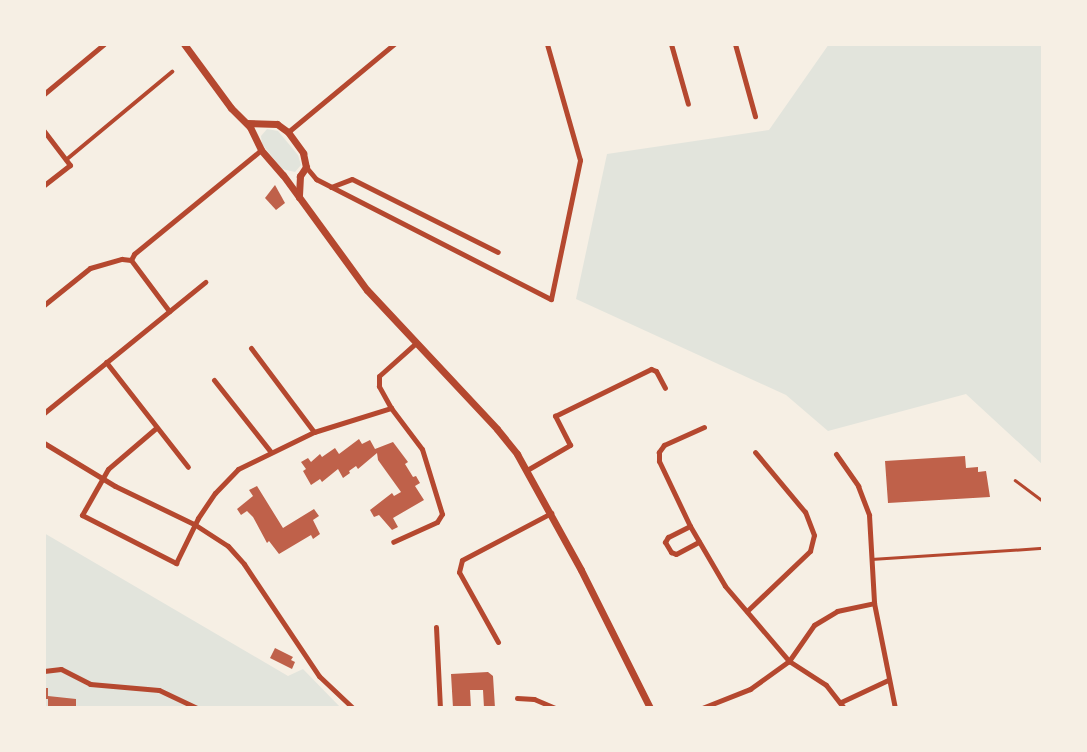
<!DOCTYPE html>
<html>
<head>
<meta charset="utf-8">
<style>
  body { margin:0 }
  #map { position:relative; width:1087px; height:752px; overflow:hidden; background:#f6efe4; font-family:Mulish,sans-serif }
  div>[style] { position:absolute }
  .green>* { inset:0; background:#e2e4dc }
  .building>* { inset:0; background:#bf614a }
  .service>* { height:2.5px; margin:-1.25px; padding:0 1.25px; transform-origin:1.25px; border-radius:1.25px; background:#b5482f }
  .pedestrian>* { height:3.5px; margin:-1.75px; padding:0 1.75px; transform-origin:1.75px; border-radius:1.75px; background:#b5482f }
  .minor>* { height:5px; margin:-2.5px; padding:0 2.5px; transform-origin:2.5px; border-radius:2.5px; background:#b5482f }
  .secondary>* { height:7px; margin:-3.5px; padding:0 3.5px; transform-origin:3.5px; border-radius:3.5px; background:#b5482f }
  span { translate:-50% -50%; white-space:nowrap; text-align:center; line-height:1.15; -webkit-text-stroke:5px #f6efe4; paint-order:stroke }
  .frame { position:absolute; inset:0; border:46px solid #f6efe4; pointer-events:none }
</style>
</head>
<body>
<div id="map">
  <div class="green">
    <i style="clip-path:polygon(829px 44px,1043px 44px,1043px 465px,966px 394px,828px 431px,786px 395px,576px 299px,607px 154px,769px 130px)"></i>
    <i style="clip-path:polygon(267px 129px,278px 131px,298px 155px,301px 165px,295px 172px,282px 169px,262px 144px,261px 136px)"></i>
    <i style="clip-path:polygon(44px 533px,288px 676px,303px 669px,341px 708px,44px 708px)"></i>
  </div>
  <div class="building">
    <i style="clip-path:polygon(275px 185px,285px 203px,276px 210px,265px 198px)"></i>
    <i style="clip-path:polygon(359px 439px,362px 444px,370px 440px,375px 449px,393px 442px,408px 462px,405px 464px,413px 477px,416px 476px,420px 483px,415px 486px,424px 500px,393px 518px,398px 527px,392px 530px,379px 515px,374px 517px,370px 510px,392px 493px,394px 496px,401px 492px,378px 460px,377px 453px,358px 469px,356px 466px,349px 471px,350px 473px,343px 478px,338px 469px,322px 482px,320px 479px,311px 485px,303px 471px,306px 469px,301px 462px,308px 458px,311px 462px,320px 454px,322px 457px,335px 448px,339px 454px)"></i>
    <i style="clip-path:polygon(965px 456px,966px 468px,978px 467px,978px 472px,986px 471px,990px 497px,888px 503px,885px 461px)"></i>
    <i style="clip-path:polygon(257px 486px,283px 528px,314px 509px,319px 516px,313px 520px,320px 534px,313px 539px,311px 535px,279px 554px,269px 541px,267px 543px,253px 517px,247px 511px,241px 515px,237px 509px,253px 496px,249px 490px)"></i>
    <i style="clip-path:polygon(275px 648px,293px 657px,291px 660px,295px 662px,292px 669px,270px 658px)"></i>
    <i style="clip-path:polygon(488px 672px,493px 676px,495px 708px,484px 708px,483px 690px,470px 690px,471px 708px,453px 708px,451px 674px)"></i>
    <i style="clip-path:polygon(44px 688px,48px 688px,48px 696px,76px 699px,76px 708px,48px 707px,48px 699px,44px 699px)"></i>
  </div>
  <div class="service">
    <i style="left:1015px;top:480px;width:35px;rotate:37deg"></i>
    <i style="left:871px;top:559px;width:172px;rotate:-3.7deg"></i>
  </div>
  <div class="pedestrian">
    <i style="left:66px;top:160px;width:138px;rotate:-39.7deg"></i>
  </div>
  <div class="minor">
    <i style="left:671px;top:44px;width:62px;rotate:74.2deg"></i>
    <i style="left:735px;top:44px;width:75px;rotate:74.5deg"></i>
    <i style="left:44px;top:94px;width:78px;rotate:-39.8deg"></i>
    <i style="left:44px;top:131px;width:43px;rotate:52.6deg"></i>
    <i style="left:70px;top:165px;width:33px;rotate:142deg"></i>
    <i style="left:288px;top:132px;width:138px;rotate:-39.7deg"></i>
    <i style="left:306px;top:167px;width:16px;rotate:50deg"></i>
    <i style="left:316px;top:179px;width:264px;rotate:27.1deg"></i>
    <i style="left:551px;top:299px;width:142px;rotate:-78.2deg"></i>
    <i style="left:580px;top:160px;width:121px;rotate:-105.9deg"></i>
    <i style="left:331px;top:187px;width:22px;rotate:-21deg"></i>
    <i style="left:352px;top:179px;width:163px;rotate:26.6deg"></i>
    <i style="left:131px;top:260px;width:7px;rotate:-63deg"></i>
    <i style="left:134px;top:254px;width:164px;rotate:-39.3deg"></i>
    <i style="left:131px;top:260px;width:64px;rotate:53.3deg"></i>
    <i style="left:44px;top:305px;width:59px;rotate:-38.8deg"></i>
    <i style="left:90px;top:268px;width:33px;rotate:-16deg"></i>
    <i style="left:122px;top:259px;width:9px;rotate:6deg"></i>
    <i style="left:251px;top:348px;width:105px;rotate:53.1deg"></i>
    <i style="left:106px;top:362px;width:133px;rotate:52deg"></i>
    <i style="left:214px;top:380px;width:90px;rotate:51.7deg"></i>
    <i style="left:391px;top:408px;width:51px;rotate:52.9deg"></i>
    <i style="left:422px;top:449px;width:68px;rotate:72.9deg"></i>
    <i style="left:442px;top:514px;width:9px;rotate:122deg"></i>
    <i style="left:437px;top:522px;width:48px;rotate:155.6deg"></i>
    <i style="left:44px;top:413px;width:208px;rotate:-39.1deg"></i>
    <i style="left:704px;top:427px;width:44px;rotate:155.8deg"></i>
    <i style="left:664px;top:445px;width:9px;rotate:126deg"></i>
    <i style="left:659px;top:452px;width:9px;rotate:90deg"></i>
    <i style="left:659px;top:461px;width:72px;rotate:64.5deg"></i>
    <i style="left:690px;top:526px;width:69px;rotate:59.7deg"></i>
    <i style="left:725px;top:586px;width:99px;rotate:49.5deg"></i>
    <i style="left:789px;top:661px;width:44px;rotate:33deg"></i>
    <i style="left:826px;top:685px;width:29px;rotate:52deg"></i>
    <i style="left:156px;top:428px;width:63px;rotate:139.5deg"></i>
    <i style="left:108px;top:469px;width:53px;rotate:119.5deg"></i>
    <i style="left:82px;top:515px;width:106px;rotate:27.1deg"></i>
    <i style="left:176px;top:563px;width:50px;rotate:-63.9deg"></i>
    <i style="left:198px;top:518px;width:30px;rotate:-56deg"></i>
    <i style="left:215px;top:493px;width:33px;rotate:-46deg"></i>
    <i style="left:238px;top:469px;width:85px;rotate:-26deg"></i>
    <i style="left:314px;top:432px;width:81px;rotate:-17.3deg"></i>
    <i style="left:391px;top:408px;width:25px;rotate:-119deg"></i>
    <i style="left:379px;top:386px;width:10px;rotate:-90deg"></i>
    <i style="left:379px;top:376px;width:50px;rotate:-41.7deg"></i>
    <i style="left:44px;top:443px;width:83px;rotate:31.2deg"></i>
    <i style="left:115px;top:486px;width:88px;rotate:25.7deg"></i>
    <i style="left:194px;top:524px;width:40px;rotate:32.9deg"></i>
    <i style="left:228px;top:546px;width:24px;rotate:48deg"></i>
    <i style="left:244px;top:564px;width:135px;rotate:56.2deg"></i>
    <i style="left:319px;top:676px;width:47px;rotate:43.3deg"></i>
    <i style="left:836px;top:454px;width:39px;rotate:55deg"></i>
    <i style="left:858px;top:486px;width:31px;rotate:69deg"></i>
    <i style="left:869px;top:515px;width:88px;rotate:86.7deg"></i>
    <i style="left:874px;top:603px;width:107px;rotate:78.7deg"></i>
    <i style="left:527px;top:470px;width:50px;rotate:-30.2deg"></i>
    <i style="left:570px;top:445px;width:33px;rotate:-117deg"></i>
    <i style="left:555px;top:416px;width:107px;rotate:-26.1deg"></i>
    <i style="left:651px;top:369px;width:5px;rotate:22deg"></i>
    <i style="left:656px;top:371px;width:19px;rotate:62deg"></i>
    <i style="left:690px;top:526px;width:25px;rotate:153deg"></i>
    <i style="left:668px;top:537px;width:6px;rotate:121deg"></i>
    <i style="left:665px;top:542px;width:12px;rotate:59deg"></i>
    <i style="left:671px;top:552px;width:5px;rotate:22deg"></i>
    <i style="left:676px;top:554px;width:26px;rotate:-28deg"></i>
    <i style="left:747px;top:611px;width:87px;rotate:-43.6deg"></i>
    <i style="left:810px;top:551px;width:16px;rotate:-76deg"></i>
    <i style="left:814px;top:535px;width:25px;rotate:-111deg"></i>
    <i style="left:805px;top:512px;width:78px;rotate:-129.8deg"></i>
    <i style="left:436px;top:627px;width:81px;rotate:87.2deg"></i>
    <i style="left:498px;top:642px;width:80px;rotate:-119.1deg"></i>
    <i style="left:459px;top:572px;width:12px;rotate:-76deg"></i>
    <i style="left:462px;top:560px;width:101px;rotate:-27.8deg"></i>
    <i style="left:44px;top:671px;width:17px;rotate:-7deg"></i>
    <i style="left:61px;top:669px;width:33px;rotate:27deg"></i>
    <i style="left:90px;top:684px;width:69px;rotate:5deg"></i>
    <i style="left:159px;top:690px;width:42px;rotate:25.3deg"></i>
    <i style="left:517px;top:698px;width:17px;rotate:3deg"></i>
    <i style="left:534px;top:699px;width:23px;rotate:23deg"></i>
    <i style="left:841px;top:702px;width:52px;rotate:-25.1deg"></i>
    <i style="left:702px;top:708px;width:52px;rotate:-21.6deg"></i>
    <i style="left:750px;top:689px;width:48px;rotate:-35.7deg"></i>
    <i style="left:789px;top:661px;width:44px;rotate:-55.2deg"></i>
    <i style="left:814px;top:625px;width:27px;rotate:-31deg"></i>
    <i style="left:837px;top:611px;width:38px;rotate:-12deg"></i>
  </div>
  <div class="secondary">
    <i style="left:184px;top:44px;width:79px;rotate:53.7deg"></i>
    <i style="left:231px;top:108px;width:27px;rotate:45deg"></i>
    <i style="left:250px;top:127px;width:25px;rotate:64deg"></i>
    <i style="left:261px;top:150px;width:33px;rotate:49deg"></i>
    <i style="left:283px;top:175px;width:142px;rotate:53.9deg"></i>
    <i style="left:367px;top:290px;width:190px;rotate:46.9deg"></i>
    <i style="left:497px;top:429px;width:32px;rotate:51deg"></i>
    <i style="left:517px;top:454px;width:132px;rotate:61.1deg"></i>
    <i style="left:581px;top:570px;width:154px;rotate:63.4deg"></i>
    <i style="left:247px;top:123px;width:30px;rotate:2deg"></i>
    <i style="left:277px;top:124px;width:14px;rotate:36deg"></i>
    <i style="left:288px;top:132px;width:26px;rotate:54deg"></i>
    <i style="left:303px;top:153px;width:14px;rotate:78deg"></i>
    <i style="left:306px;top:167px;width:11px;rotate:124deg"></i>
    <i style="left:300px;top:176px;width:21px;rotate:93deg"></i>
  </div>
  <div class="frame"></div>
</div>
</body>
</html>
